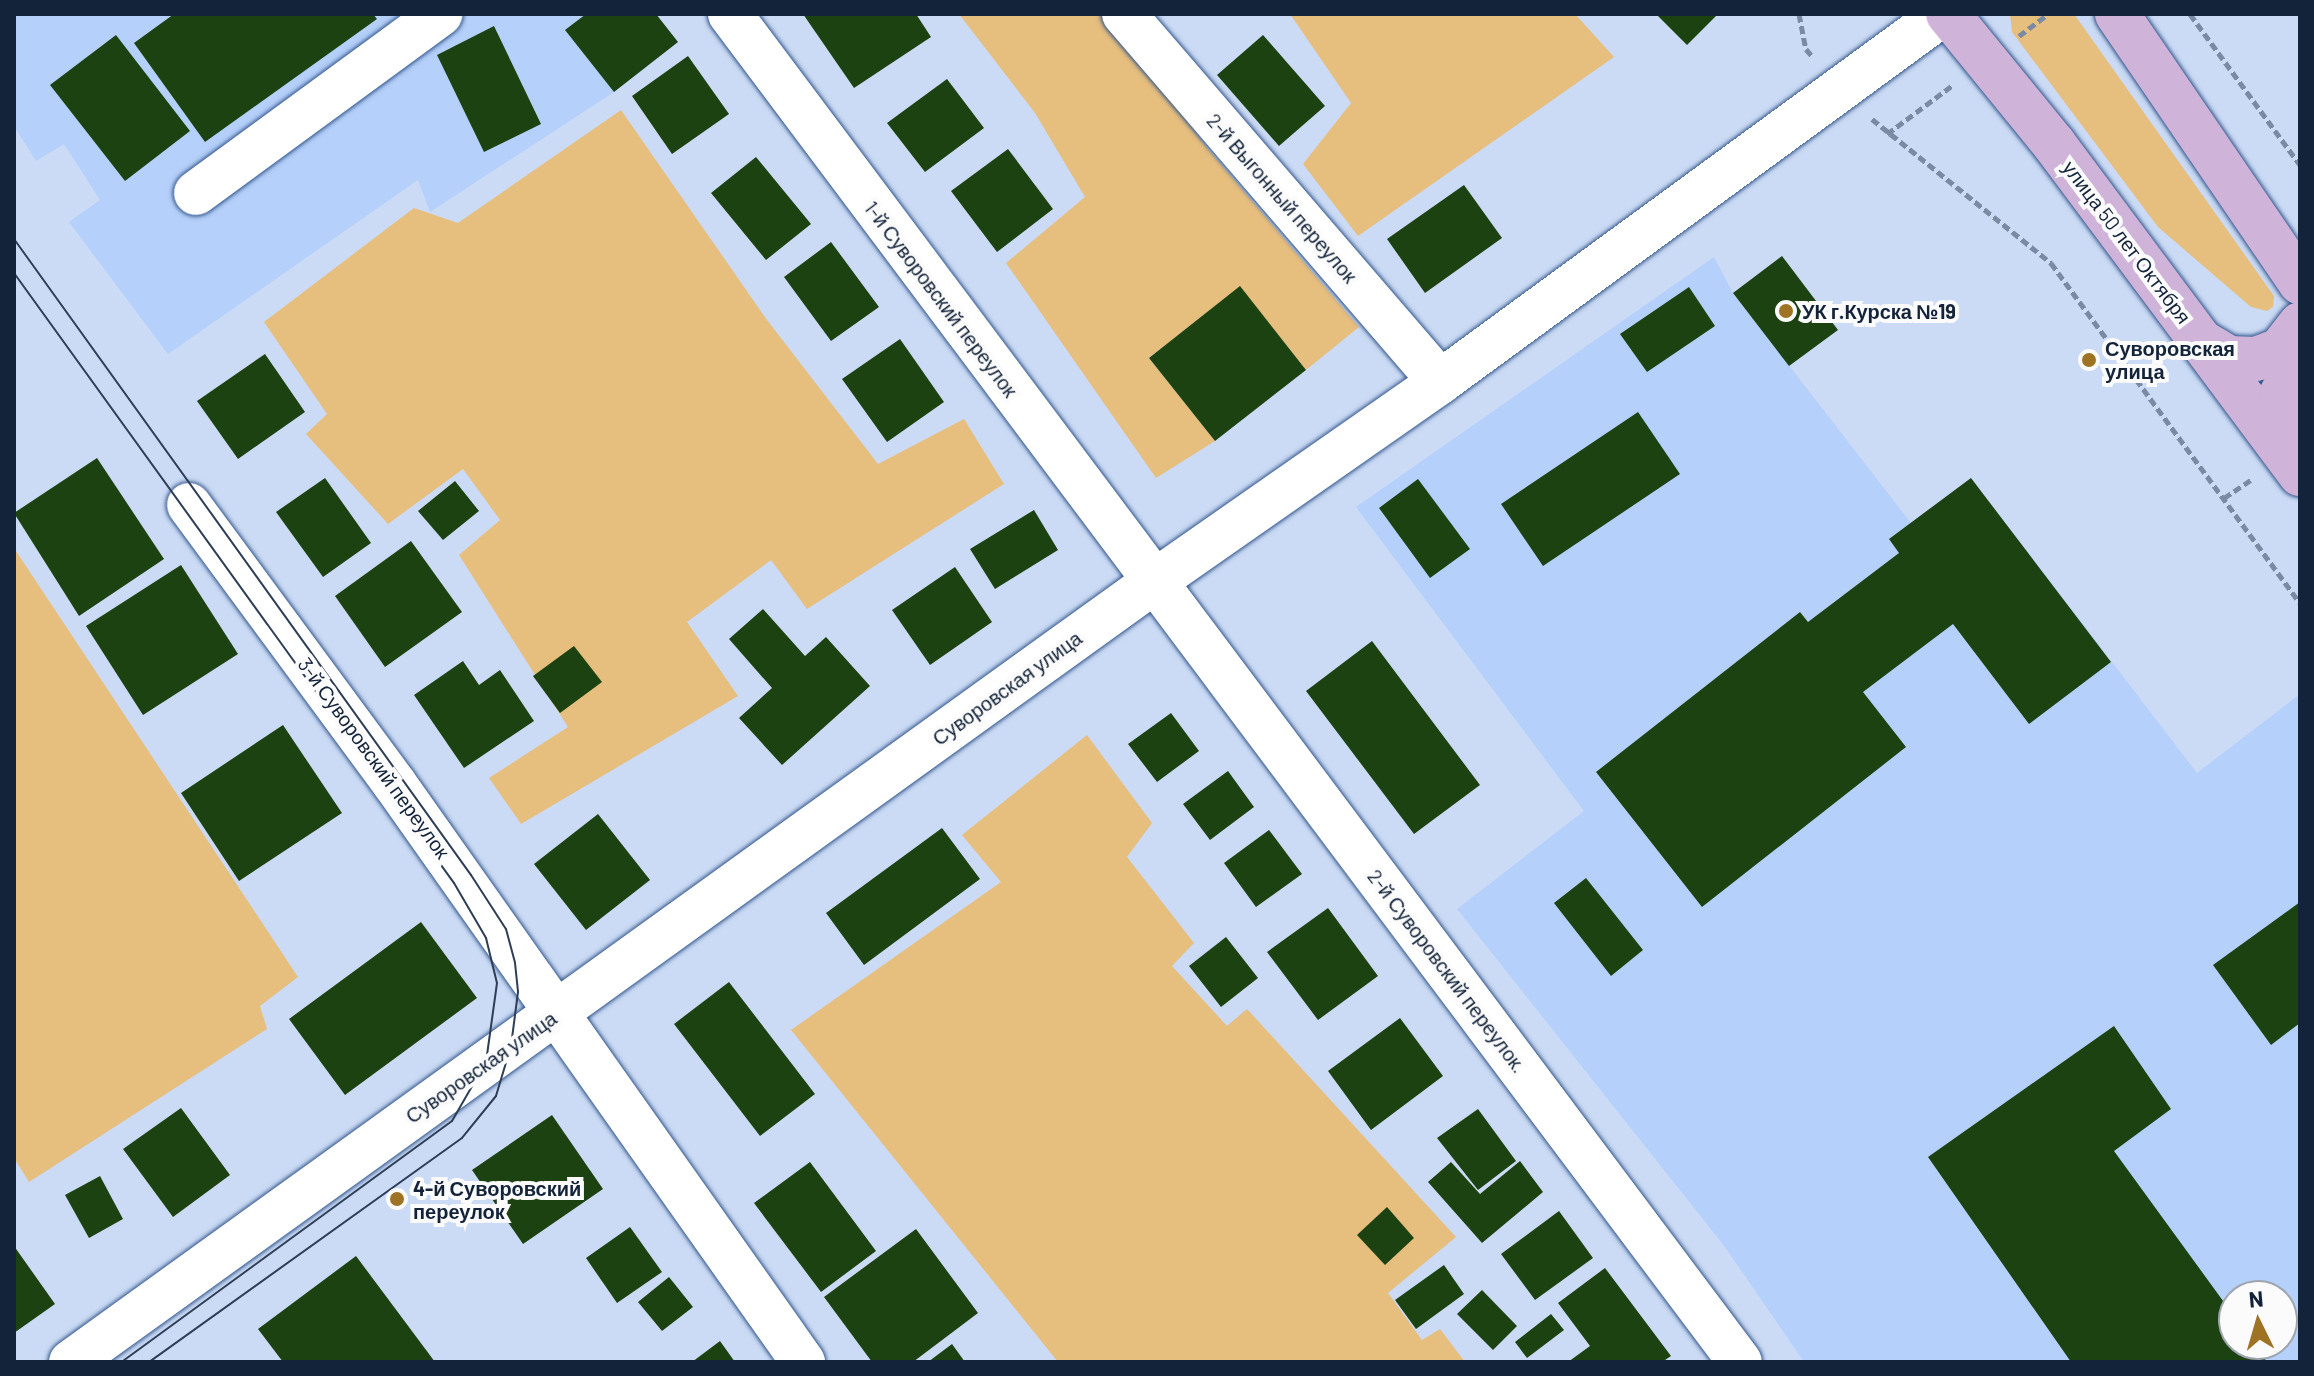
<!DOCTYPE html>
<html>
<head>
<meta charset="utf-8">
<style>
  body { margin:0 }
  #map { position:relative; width:2314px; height:1376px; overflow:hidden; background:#cbdbf5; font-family:Barlow,sans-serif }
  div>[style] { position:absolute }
  .built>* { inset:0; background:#b5d0fa }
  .green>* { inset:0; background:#e6be7e }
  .building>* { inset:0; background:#1d4211 }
  .path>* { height:5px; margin-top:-2.5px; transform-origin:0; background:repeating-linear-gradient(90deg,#7a8aa3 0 8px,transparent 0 12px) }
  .roads { filter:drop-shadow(0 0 2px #31558b) drop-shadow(0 0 2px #31558b) }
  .minor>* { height:44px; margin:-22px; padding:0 22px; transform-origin:22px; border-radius:22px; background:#fff }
  .major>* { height:44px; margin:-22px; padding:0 22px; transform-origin:22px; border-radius:22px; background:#d0b3d8 }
  .tram>* { height:2px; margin:-1px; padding:0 1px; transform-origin:1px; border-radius:1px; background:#2e3e56 }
  .dots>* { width:22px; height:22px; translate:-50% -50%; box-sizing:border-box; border:4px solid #fbfbfb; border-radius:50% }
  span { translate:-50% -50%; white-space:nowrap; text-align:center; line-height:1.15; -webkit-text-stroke:8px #fbfbfb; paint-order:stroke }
  .street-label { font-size:20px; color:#13233a }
  .poi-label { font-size:20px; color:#13233a; font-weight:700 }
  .left { translate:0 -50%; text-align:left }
  .frame { position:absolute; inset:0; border:16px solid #13233a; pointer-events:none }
  .north { position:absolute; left:2218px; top:1280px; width:80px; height:80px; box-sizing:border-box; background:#fbfbfb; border:2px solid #9ea5ae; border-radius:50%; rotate:355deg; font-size:22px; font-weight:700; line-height:32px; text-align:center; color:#13233a }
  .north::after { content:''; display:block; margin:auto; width:28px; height:36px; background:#9e7323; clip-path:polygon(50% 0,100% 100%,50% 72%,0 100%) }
</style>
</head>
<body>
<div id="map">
  <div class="built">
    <i style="clip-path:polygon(14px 14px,656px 14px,678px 42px,614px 92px,430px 212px,418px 180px,168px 354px,69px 222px,100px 200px,64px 144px,36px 161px,14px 126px)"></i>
    <i style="clip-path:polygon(evenodd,1714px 257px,1733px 293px,1911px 523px,1971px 478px,2197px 773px,2300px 694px,2300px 1362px,1804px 1362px,1725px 1247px,1457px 909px,1584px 811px,1356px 507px,1714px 257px,2234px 1296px,2282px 1296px,2282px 1344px,2234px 1344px,2234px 1296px)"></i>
  </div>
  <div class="green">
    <i style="clip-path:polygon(959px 14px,1107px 14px,1209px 150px,1359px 327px,1306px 370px,1240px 287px,1149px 358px,1215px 441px,1156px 478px,1006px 263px,1085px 197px,1035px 113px)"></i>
    <i style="clip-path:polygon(1290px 14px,1575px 14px,1614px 57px,1358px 236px,1303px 164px,1351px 103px)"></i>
    <i style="clip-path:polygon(2010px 14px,2074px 14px,2274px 296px,2273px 307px,2267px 311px,2251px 307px,2158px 227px,2012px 32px)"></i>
    <i style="clip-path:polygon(621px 110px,767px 320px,878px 464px,964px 419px,1004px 484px,807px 609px,771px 560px,687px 622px,738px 696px,521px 824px,489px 778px,568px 727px,459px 555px,500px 520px,463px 469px,388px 524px,306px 434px,327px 414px,264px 322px,414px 208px,458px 223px)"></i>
    <i style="clip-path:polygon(14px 548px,298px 977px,260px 1006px,267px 1029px,29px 1182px,14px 1158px)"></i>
    <i style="clip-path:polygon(1087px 735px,1152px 823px,1127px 857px,1194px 943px,1172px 966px,1227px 1026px,1247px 1009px,1456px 1237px,1388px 1293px,1422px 1340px,1440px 1329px,1465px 1362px,1058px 1362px,791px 1030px,1001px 882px,962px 835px)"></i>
  </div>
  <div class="building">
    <i style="clip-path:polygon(174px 14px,373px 14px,377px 19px,205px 142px,134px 43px)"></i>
    <i style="clip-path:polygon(586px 14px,656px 14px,678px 42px,614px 92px,565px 30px)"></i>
    <i style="clip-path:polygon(803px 14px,916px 14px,931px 37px,854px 88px)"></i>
    <i style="clip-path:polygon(1656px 14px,1718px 14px,1687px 45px)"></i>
    <i style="clip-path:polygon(494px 26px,541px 124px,484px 152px,437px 55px)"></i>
    <i style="clip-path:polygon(116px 35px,190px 131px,125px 181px,50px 85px)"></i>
    <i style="clip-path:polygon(1263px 35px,1325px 106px,1279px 146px,1217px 75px)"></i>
    <i style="clip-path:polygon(688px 56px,729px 114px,672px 154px,632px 96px)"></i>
    <i style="clip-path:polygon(947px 79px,984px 128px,925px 172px,887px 123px)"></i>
    <i style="clip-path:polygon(1008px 149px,1053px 209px,997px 252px,951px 191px)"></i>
    <i style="clip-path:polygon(756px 157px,811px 224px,766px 260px,711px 193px)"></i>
    <i style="clip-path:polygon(1464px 185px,1502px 238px,1425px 293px,1387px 239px)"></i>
    <i style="clip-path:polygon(831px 242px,879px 307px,831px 341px,784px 277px)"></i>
    <i style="clip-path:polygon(1782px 256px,1838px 330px,1789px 366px,1733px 293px)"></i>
    <i style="clip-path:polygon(1240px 286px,1306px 370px,1215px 441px,1149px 358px)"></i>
    <i style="clip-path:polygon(1689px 287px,1715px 326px,1647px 372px,1620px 334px)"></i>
    <i style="clip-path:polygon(900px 339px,944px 402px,887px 442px,842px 379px)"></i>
    <i style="clip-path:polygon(265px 354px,305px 412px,238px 459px,197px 401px)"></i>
    <i style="clip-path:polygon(1638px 412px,1680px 474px,1543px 566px,1501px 504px)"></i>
    <i style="clip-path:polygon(97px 458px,164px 559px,79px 616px,14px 513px)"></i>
    <i style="clip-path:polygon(325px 478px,371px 543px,323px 577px,276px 512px)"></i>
    <i style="clip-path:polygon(1971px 478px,2111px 662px,2029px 724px,1953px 624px,1863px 692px,1906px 747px,1702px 907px,1596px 772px,1800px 612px,1808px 622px,1899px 553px,1889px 539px)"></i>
    <i style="clip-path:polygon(1418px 479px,1470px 549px,1430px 578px,1379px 508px)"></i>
    <i style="clip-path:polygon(455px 481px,479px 511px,443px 540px,418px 511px)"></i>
    <i style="clip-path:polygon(1034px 510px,1058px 550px,995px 589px,970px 549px)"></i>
    <i style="clip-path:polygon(411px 541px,462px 612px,385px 667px,335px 596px)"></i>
    <i style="clip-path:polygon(181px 565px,238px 654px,143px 715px,86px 626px)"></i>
    <i style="clip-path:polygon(955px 567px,992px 622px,930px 665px,892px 610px)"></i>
    <i style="clip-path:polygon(763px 609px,805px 656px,826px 637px,870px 686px,782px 765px,739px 718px,772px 688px,729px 639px)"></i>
    <i style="clip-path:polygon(1372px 641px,1480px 785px,1414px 834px,1306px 691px)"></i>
    <i style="clip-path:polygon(574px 646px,602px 682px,560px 713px,533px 676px)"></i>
    <i style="clip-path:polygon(463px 661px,479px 685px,500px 670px,534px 721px,464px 768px,414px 695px)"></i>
    <i style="clip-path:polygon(1171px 713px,1199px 751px,1157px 782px,1128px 744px)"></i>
    <i style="clip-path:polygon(283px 725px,342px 813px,239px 881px,181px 793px)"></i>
    <i style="clip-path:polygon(1228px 771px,1254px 807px,1210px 840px,1183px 804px)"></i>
    <i style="clip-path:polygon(598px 814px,650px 880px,586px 930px,534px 864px)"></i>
    <i style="clip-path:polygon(942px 828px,980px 879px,864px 965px,826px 913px)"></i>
    <i style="clip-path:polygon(1269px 830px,1302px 874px,1256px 907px,1224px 863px)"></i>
    <i style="clip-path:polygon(1586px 878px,1643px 950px,1611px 976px,1554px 903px)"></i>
    <i style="clip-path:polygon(2300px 902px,2300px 1023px,2271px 1045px,2213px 965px)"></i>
    <i style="clip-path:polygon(1328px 908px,1378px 976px,1318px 1020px,1267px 952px)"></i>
    <i style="clip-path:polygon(421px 922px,477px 998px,345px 1095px,289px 1019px)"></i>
    <i style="clip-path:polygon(1226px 937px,1258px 978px,1221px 1007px,1189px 966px)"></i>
    <i style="clip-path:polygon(729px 982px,815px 1094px,760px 1136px,674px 1024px)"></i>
    <i style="clip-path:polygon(1400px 1018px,1443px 1076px,1371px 1130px,1328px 1071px)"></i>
    <i style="clip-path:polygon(2114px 1026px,2171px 1109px,2114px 1151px,2234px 1316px,2234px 1344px,2254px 1344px,2267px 1362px,2071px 1362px,1928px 1157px)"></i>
    <i style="clip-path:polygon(181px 1108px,230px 1175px,173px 1217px,123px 1149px)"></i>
    <i style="clip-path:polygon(1478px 1109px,1516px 1161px,1478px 1190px,1437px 1138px)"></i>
    <i style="clip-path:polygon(552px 1115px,603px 1189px,523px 1244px,472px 1170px)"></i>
    <i style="clip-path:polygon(1520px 1161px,1543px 1192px,1482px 1243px,1428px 1182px,1451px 1162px,1480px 1194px)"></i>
    <i style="clip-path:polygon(810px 1162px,876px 1251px,821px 1292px,754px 1203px)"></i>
    <i style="clip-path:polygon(100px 1176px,123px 1219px,89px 1238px,65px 1195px)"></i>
    <i style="clip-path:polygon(1387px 1207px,1414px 1238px,1385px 1265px,1357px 1235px)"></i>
    <i style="clip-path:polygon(1559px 1211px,1593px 1258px,1535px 1300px,1501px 1254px)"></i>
    <i style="clip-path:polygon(630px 1227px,662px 1272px,617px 1303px,586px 1258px)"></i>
    <i style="clip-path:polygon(916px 1229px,978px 1313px,913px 1362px,872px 1362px,824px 1297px)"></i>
    <i style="clip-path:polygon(14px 1246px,55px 1304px,14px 1333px)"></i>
    <i style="clip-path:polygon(356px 1256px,435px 1362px,283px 1362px,258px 1329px)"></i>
    <i style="clip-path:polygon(1444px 1265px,1464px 1294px,1416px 1329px,1395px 1300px)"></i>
    <i style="clip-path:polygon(1605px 1268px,1671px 1356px,1662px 1362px,1568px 1362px,1590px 1346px,1558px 1303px)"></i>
    <i style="clip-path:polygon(669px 1277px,693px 1307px,662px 1331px,638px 1302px)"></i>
    <i style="clip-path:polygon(1482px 1290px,1517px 1326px,1493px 1350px,1457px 1314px)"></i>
    <i style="clip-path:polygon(1551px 1314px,1564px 1330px,1527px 1358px,1515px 1342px)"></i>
    <i style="clip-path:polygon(720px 1341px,735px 1362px,692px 1362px)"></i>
    <i style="clip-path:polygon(952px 1344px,965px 1362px,928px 1362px)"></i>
  </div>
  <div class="path">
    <i style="left:1799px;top:14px;width:36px;rotate:79deg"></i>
    <i style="left:1806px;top:49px;width:11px;rotate:49deg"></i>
    <i style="left:2190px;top:14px;width:187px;rotate:53.9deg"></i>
    <i style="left:2019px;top:36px;width:36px;rotate:-37deg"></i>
    <i style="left:1872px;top:119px;width:230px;rotate:38.8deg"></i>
    <i style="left:2051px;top:263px;width:421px;rotate:53.8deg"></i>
    <i style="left:1887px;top:134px;width:82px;rotate:-36.6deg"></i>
    <i style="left:2224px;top:498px;width:34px;rotate:-34deg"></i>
  </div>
  <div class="roads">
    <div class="minor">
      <i style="left:730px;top:14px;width:1684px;rotate:53.16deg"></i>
      <i style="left:1124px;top:14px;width:485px;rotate:49.3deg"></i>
      <i style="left:196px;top:193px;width:303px;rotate:-36.2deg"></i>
      <i style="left:189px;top:505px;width:345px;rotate:53.6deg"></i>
      <i style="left:394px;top:783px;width:709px;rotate:54.76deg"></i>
      <i style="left:71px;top:1362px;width:1336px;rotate:-35.77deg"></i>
      <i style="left:1155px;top:581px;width:348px;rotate:-34.9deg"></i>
      <i style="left:1440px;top:382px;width:623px;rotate:-36.19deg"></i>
    </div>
    <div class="major">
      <i style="left:1948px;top:14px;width:168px;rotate:50.8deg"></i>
      <i style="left:2054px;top:144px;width:412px;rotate:53.3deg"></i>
      <i style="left:2117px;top:14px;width:325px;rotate:55.7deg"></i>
      <i style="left:2204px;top:343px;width:29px;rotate:31deg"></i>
      <i style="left:2229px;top:358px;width:27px;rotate:2deg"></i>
      <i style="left:2256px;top:359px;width:26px;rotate:-21deg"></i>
      <i style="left:2280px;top:350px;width:33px;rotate:-52deg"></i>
      <i style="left:2275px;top:438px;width:46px;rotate:-81.2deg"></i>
      <i style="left:2282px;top:393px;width:25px;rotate:-45deg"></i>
    </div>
  </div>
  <div class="tram">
    <i style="left:14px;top:239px;width:783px;rotate:54.3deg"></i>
    <i style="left:471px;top:875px;width:64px;rotate:57.1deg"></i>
    <i style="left:506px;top:929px;width:35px;rotate:75deg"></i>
    <i style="left:515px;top:963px;width:29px;rotate:84deg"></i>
    <i style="left:518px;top:992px;width:54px;rotate:97.4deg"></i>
    <i style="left:511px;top:1046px;width:52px;rotate:106.7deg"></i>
    <i style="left:496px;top:1096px;width:54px;rotate:129deg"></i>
    <i style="left:462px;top:1138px;width:385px;rotate:144.4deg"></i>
    <i style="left:14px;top:273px;width:752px;rotate:54.2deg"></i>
    <i style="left:454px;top:883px;width:64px;rotate:59.8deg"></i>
    <i style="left:486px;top:938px;width:46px;rotate:76.3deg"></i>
    <i style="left:497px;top:983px;width:80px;rotate:97.9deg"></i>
    <i style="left:486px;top:1062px;width:68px;rotate:120deg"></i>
    <i style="left:452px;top:1121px;width:409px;rotate:143.9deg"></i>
  </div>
  <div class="dots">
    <i style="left:1786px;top:311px;background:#9e7323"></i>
    <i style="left:2089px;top:360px;background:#9e7323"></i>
    <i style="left:397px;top:1199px;background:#9e7323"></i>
  </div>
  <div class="street-label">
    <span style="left:1282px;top:198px;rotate:49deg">2-й Выгонный переулок</span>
    <span style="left:2127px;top:242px;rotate:53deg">улица 50 лет Октября</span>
    <span style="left:941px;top:299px;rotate:53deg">1-й Суворовский переулок</span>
    <span style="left:1007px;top:688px;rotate:-36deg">Суворовская улица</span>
    <span style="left:374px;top:758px;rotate:54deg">3-й Суворовский переулок</span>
    <span style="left:1447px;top:971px;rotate:53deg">2-й Суворовский переулок.</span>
    <span style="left:481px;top:1067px;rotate:-35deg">Суворовская улица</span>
  </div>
  <div class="poi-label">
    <span class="left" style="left:1802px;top:311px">УК г.Курска №19</span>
    <span class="left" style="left:2105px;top:360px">Суворовская<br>улица</span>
    <span class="left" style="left:413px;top:1200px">4-й Суворовский<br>переулок</span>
  </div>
  <div class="frame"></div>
  <div class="north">N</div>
</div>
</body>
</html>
